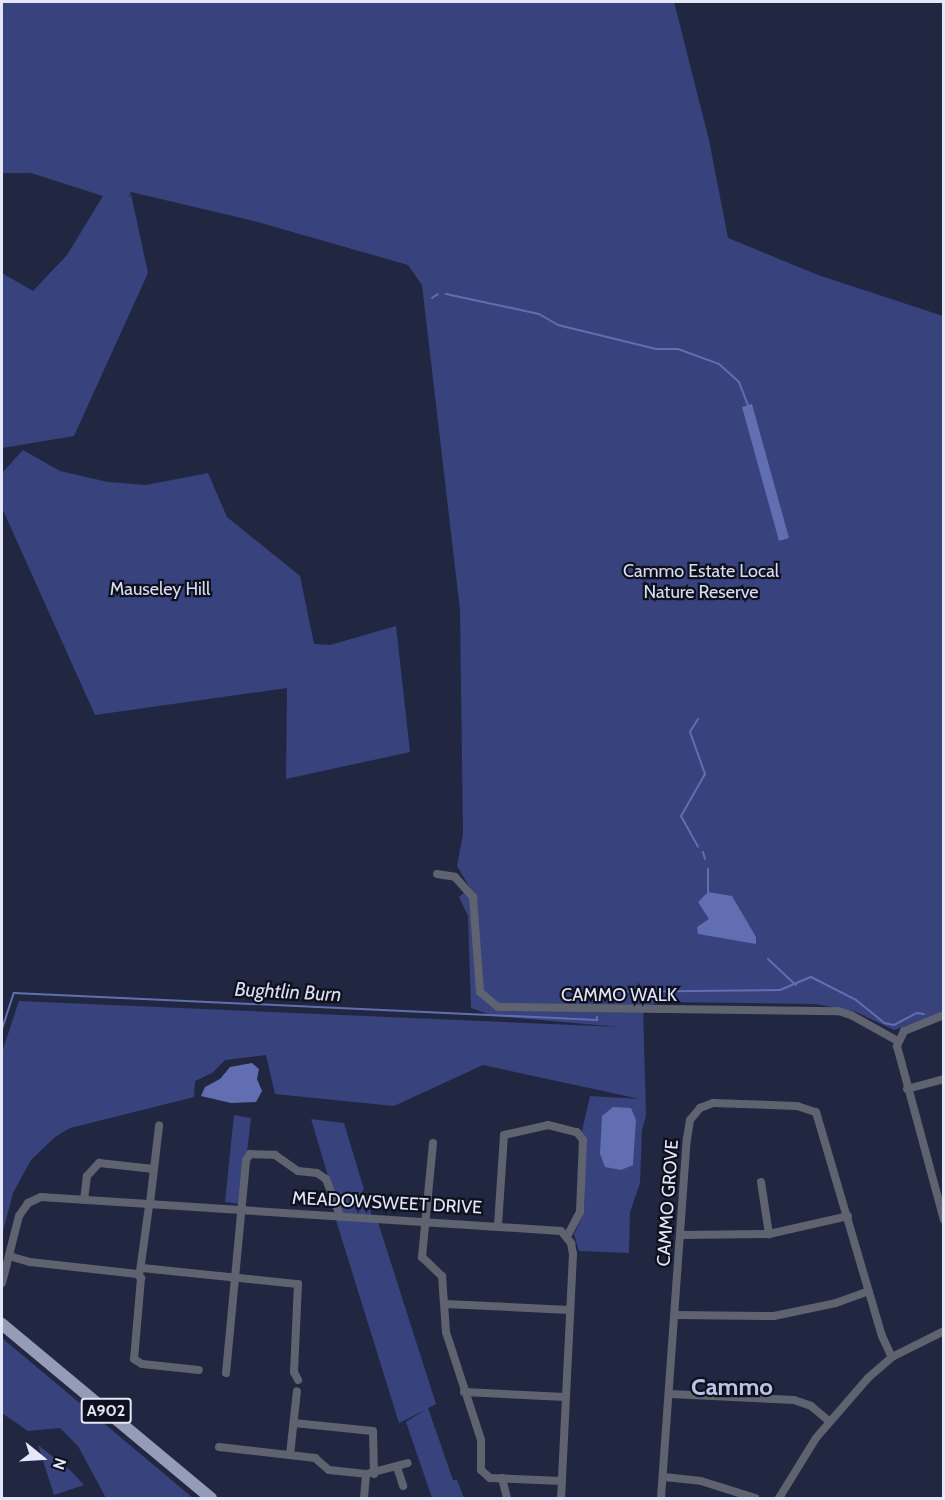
<!DOCTYPE html>
<html>
<head>
<meta charset="utf-8">
<style>
  body { margin:0 }
  #map { position:relative; width:945px; height:1500px; overflow:hidden; background:#212741; font-family:Cabin,sans-serif }
  div>[style] { position:absolute }
  .green>* { inset:0; background:#38427d }
  .water>* { inset:0; background:#616eb2 }
  .stream>* { height:2px; margin:-1px; padding:0 1px; transform-origin:1px; border-radius:1px; background:#616eb2 }
  .minor>* { height:8px; margin:-4px; padding:0 4px; transform-origin:4px; border-radius:4px; background:#5f6370 }
  .primary>* { height:12px; margin:-6px; padding:0 6px; transform-origin:6px; border-radius:6px; background:#959cb8 }
  span { translate:-50% -50%; white-space:nowrap; text-align:center; line-height:1.15; -webkit-text-stroke:4.5px #0e111d; paint-order:stroke }
  .shield-label span { padding:2px 4px; background:#0e111d; border:2px solid; border-radius:4px; -webkit-text-stroke-width:0 }
  .shield-label { font-size:16px; color:#e3e7f9; font-weight:700 }
  .park-label { font-size:18px; color:#d8ddf1 }
  .street-label { font-size:18px; color:#e3e7f9 }
  .water-label { font-size:20px; color:#dadff3; font-style:italic }
  .district-label { font-size:24px; color:#b9c2e4; font-weight:700 }
  .frame { position:absolute; inset:0; border:3px solid #e3e7f9; pointer-events:none }
  .north { position:absolute; left:12px; top:1428px; width:60px; height:60px; -webkit-text-stroke:4px #0e111d; paint-order:stroke; rotate:108deg; font-size:16px; font-weight:700; line-height:24px; text-align:center; color:#e3e7f9 }
  .north::after { content:''; display:block; margin:auto; width:21px; height:27px; background:#e3e7f9; clip-path:polygon(50% 0,100% 100%,50% 72%,0 100%) }
</style>
</head>
<body>
<div id="map">
  <div class="green">
    <i style="clip-path:polygon(2px 2px,674px 2px,709px 140px,728px 238px,818px 275px,943px 316px,943px 1012px,894px 1030px,854px 1011px,815px 1004px,667px 1002px,643px 1006px,646px 1116px,642px 1130px,640px 1183px,630px 1212px,629px 1253px,579px 1251px,574px 1234px,584px 1213px,586px 1141px,582px 1131px,590px 1096px,640px 1099px,483px 1065px,394px 1106px,275px 1094px,266px 1055px,225px 1060px,212px 1073px,195px 1081px,194px 1097px,70px 1128px,55px 1137px,31px 1160px,13px 1193px,2px 1235px,2px 1052px,19px 1001px,620px 1027px,494px 1016px,471px 1008px,468px 916px,459px 897px,470px 888px,457px 866px,463px 834px,460px 610px,422px 285px,408px 265px,254px 221px,131px 192px,127px 199px,131px 194px,148px 273px,74px 436px,2px 448px,2px 273px,33px 291px,67px 255px,103px 196px,31px 173px,2px 173px)"></i>
    <i style="clip-path:polygon(23px 450px,60px 471px,108px 482px,146px 485px,208px 473px,227px 517px,300px 576px,314px 644px,330px 645px,396px 626px,410px 752px,286px 779px,287px 688px,95px 715px,2px 508px,2px 473px)"></i>
    <i style="clip-path:polygon(234px 1115px,251px 1118px,241px 1204px,225px 1202px)"></i>
    <i style="clip-path:polygon(311px 1119px,344px 1123px,372px 1216px,340px 1216px)"></i>
    <i style="clip-path:polygon(335px 1217px,377px 1219px,436px 1404px,428px 1408px,453px 1480px,457px 1480px,464px 1498px,432px 1498px,406px 1422px,425px 1410px,399px 1423px)"></i>
    <i style="clip-path:polygon(2px 1338px,193px 1498px,106px 1498px,78px 1446px,60px 1428px,28px 1431px,2px 1413px)"></i>
    <i style="clip-path:polygon(38px 1445px,72px 1472px,84px 1485px,54px 1495px)"></i>
  </div>
  <div class="water">
    <i style="clip-path:polygon(752px 404px,789px 538px,779px 541px,742px 407px)"></i>
    <i style="clip-path:polygon(708px 892px,732px 896px,756px 937px,756px 944px,698px 934px,697px 927px,709px 919px,698px 902px)"></i>
    <i style="clip-path:polygon(252px 1063px,259px 1069px,257px 1079px,262px 1091px,256px 1102px,231px 1103px,201px 1096px,205px 1087px,220px 1079px,230px 1067px)"></i>
    <i style="clip-path:polygon(613px 1107px,631px 1108px,636px 1120px,633px 1165px,621px 1170px,605px 1167px,600px 1154px,602px 1116px)"></i>
  </div>
  <div class="stream">
    <i style="left:446px;top:294px;width:95px;rotate:12.1deg"></i>
    <i style="left:539px;top:314px;width:22px;rotate:30deg"></i>
    <i style="left:558px;top:325px;width:101px;rotate:13.8deg"></i>
    <i style="left:656px;top:349px;width:22px"></i>
    <i style="left:678px;top:349px;width:44px;rotate:20.1deg"></i>
    <i style="left:719px;top:364px;width:27px;rotate:42deg"></i>
    <i style="left:739px;top:382px;width:25px;rotate:69deg"></i>
    <i style="left:432px;top:298px;width:7px;rotate:-34deg"></i>
    <i style="left:698px;top:719px;width:15px;rotate:122deg"></i>
    <i style="left:690px;top:732px;width:45px;rotate:70.3deg"></i>
    <i style="left:705px;top:774px;width:48px;rotate:119.7deg"></i>
    <i style="left:681px;top:816px;width:35px;rotate:61deg"></i>
    <i style="left:703px;top:852px;width:7px;rotate:74deg"></i>
    <i style="left:708px;top:869px;width:23px;rotate:90deg"></i>
    <i style="left:768px;top:959px;width:38px;rotate:43deg"></i>
    <i style="left:599px;top:997px;width:5px;rotate:-79deg"></i>
    <i style="left:600px;top:992px;width:180px;rotate:-0.6deg"></i>
    <i style="left:780px;top:990px;width:34px;rotate:-23deg"></i>
    <i style="left:811px;top:977px;width:51px;rotate:27.1deg"></i>
    <i style="left:856px;top:1000px;width:36px;rotate:39deg"></i>
    <i style="left:884px;top:1023px;width:10px;rotate:11deg"></i>
    <i style="left:894px;top:1025px;width:26px;rotate:-28deg"></i>
    <i style="left:917px;top:1013px;width:7px;rotate:8deg"></i>
    <i style="left:2px;top:1029px;width:38px;rotate:-72deg"></i>
    <i style="left:14px;top:993px;width:584px;rotate:2.65deg"></i>
    <i style="left:597px;top:1020px;width:3px;rotate:-90deg"></i>
  </div>
  <div class="minor">
    <i style="left:437px;top:874px;width:18px;rotate:9deg"></i>
    <i style="left:455px;top:877px;width:27px;rotate:48deg"></i>
    <i style="left:473px;top:897px;width:95px;rotate:85.8deg"></i>
    <i style="left:480px;top:992px;width:23px;rotate:40deg"></i>
    <i style="left:498px;top:1007px;width:340px;rotate:0.7deg"></i>
    <i style="left:838px;top:1011px;width:14px;rotate:17deg"></i>
    <i style="left:851px;top:1015px;width:54px;rotate:29deg"></i>
    <i style="left:944px;top:1015px;width:43px;rotate:158.2deg"></i>
    <i style="left:904px;top:1031px;width:17px;rotate:115deg"></i>
    <i style="left:897px;top:1046px;width:180px;rotate:74.9deg"></i>
    <i style="left:907px;top:1089px;width:38px;rotate:-15deg"></i>
    <i style="left:433px;top:1143px;width:115px;rotate:95.5deg"></i>
    <i style="left:422px;top:1257px;width:28px;rotate:44deg"></i>
    <i style="left:442px;top:1276px;width:56px;rotate:85.9deg"></i>
    <i style="left:446px;top:1332px;width:114px;rotate:72deg"></i>
    <i style="left:481px;top:1440px;width:30px;rotate:90deg"></i>
    <i style="left:481px;top:1470px;width:12px;rotate:42deg"></i>
    <i style="left:490px;top:1478px;width:72px;rotate:2.4deg"></i>
    <i style="left:761px;top:1182px;width:53px;rotate:81.3deg"></i>
    <i style="left:84px;top:1200px;width:24px;rotate:-83deg"></i>
    <i style="left:87px;top:1176px;width:18px;rotate:-47deg"></i>
    <i style="left:99px;top:1163px;width:55px;rotate:6.2deg"></i>
    <i style="left:150px;top:1203px;width:78px;rotate:-83.3deg"></i>
    <i style="left:498px;top:1225px;width:90px;rotate:-86.2deg"></i>
    <i style="left:504px;top:1135px;width:45px;rotate:-12.8deg"></i>
    <i style="left:548px;top:1125px;width:30px;rotate:14deg"></i>
    <i style="left:577px;top:1132px;width:10px;rotate:53deg"></i>
    <i style="left:583px;top:1140px;width:72px;rotate:92.4deg"></i>
    <i style="left:580px;top:1212px;width:27px;rotate:118deg"></i>
    <i style="left:681px;top:1235px;width:88px;rotate:-0.7deg"></i>
    <i style="left:769px;top:1234px;width:81px;rotate:-12.8deg"></i>
    <i style="left:9px;top:1256px;width:22px;rotate:16deg"></i>
    <i style="left:30px;top:1262px;width:108px;rotate:6.4deg"></i>
    <i style="left:142px;top:1268px;width:157px;rotate:5.9deg"></i>
    <i style="left:298px;top:1284px;width:88px;rotate:92.6deg"></i>
    <i style="left:294px;top:1372px;width:9px;rotate:63deg"></i>
    <i style="left:140px;top:1271px;width:66px;rotate:-82.1deg"></i>
    <i style="left:137px;top:1274px;width:6px;rotate:45deg"></i>
    <i style="left:141px;top:1278px;width:81px;rotate:94.9deg"></i>
    <i style="left:134px;top:1359px;width:9px;rotate:32deg"></i>
    <i style="left:142px;top:1364px;width:57px;rotate:6deg"></i>
    <i style="left:2px;top:1283px;width:69px;rotate:-75.8deg"></i>
    <i style="left:19px;top:1216px;width:16px;rotate:-55deg"></i>
    <i style="left:28px;top:1203px;width:14px;rotate:-25deg"></i>
    <i style="left:41px;top:1197px;width:521px;rotate:3.74deg"></i>
    <i style="left:561px;top:1231px;width:16px;rotate:50deg"></i>
    <i style="left:571px;top:1243px;width:11px;rotate:80deg"></i>
    <i style="left:573px;top:1254px;width:244px;rotate:92.8deg"></i>
    <i style="left:445px;top:1304px;width:125px;rotate:2.7deg"></i>
    <i style="left:675px;top:1315px;width:99px;rotate:0.6deg"></i>
    <i style="left:774px;top:1316px;width:63px;rotate:-11.8deg"></i>
    <i style="left:836px;top:1303px;width:35px;rotate:-20deg"></i>
    <i style="left:226px;top:1373px;width:214px;rotate:-84.6deg"></i>
    <i style="left:246px;top:1160px;width:7px;rotate:-56deg"></i>
    <i style="left:250px;top:1154px;width:25px;rotate:2deg"></i>
    <i style="left:275px;top:1155px;width:28px;rotate:35deg"></i>
    <i style="left:298px;top:1171px;width:19px;rotate:6deg"></i>
    <i style="left:317px;top:1173px;width:11px;rotate:34deg"></i>
    <i style="left:326px;top:1179px;width:40px;rotate:69deg"></i>
    <i style="left:464px;top:1392px;width:101px;rotate:2.8deg"></i>
    <i style="left:670px;top:1394px;width:124px;rotate:2.8deg"></i>
    <i style="left:794px;top:1400px;width:18px;rotate:19deg"></i>
    <i style="left:811px;top:1406px;width:23px;rotate:40deg"></i>
    <i style="left:294px;top:1423px;width:79px;rotate:5.8deg"></i>
    <i style="left:373px;top:1431px;width:43px;rotate:88.7deg"></i>
    <i style="left:219px;top:1447px;width:97px;rotate:6.5deg"></i>
    <i style="left:315px;top:1458px;width:18px;rotate:41deg"></i>
    <i style="left:329px;top:1470px;width:37px;rotate:6deg"></i>
    <i style="left:366px;top:1474px;width:43px;rotate:-14.7deg"></i>
    <i style="left:290px;top:1455px;width:64px;rotate:-83.8deg"></i>
    <i style="left:397px;top:1467px;width:20px;rotate:72deg"></i>
    <i style="left:664px;top:1477px;width:37px;rotate:6deg"></i>
    <i style="left:701px;top:1481px;width:57px;rotate:17.5deg"></i>
    <i style="left:502px;top:1478px;width:21px;rotate:76deg"></i>
    <i style="left:364px;top:1498px;width:24px;rotate:-85deg"></i>
    <i style="left:661px;top:1498px;width:360px;rotate:-85.9deg"></i>
    <i style="left:687px;top:1139px;width:19px;rotate:-81deg"></i>
    <i style="left:690px;top:1120px;width:16px;rotate:-50deg"></i>
    <i style="left:700px;top:1108px;width:14px;rotate:-21deg"></i>
    <i style="left:713px;top:1103px;width:84px;rotate:2deg"></i>
    <i style="left:797px;top:1106px;width:20px;rotate:18deg"></i>
    <i style="left:816px;top:1112px;width:234px;rotate:73.6deg"></i>
    <i style="left:882px;top:1336px;width:23px;rotate:65deg"></i>
    <i style="left:779px;top:1498px;width:70px;rotate:-58.3deg"></i>
    <i style="left:816px;top:1438px;width:79px;rotate:-49.1deg"></i>
    <i style="left:868px;top:1378px;width:32px;rotate:-41deg"></i>
    <i style="left:892px;top:1357px;width:58px;rotate:-26.6deg"></i>
  </div>
  <div class="primary">
    <i style="left:2px;top:1324px;width:272px;rotate:39.8deg"></i>
  </div>
  <div class="shield-label">
    <span style="left:106px;top:1411px">A902</span>
  </div>
  <div class="park-label">
    <span style="left:701px;top:582px">Cammo Estate Local<br>Nature Reserve</span>
    <span style="left:160px;top:589px">Mauseley Hill</span>
  </div>
  <div class="street-label">
    <span style="left:619px;top:995px">CAMMO WALK</span>
    <span style="left:387px;top:1203px;rotate:3deg">MEADOWSWEET DRIVE</span>
    <span style="left:668px;top:1203px;rotate:-86deg">CAMMO GROVE</span>
  </div>
  <div class="water-label">
    <span style="left:288px;top:992px;rotate:3deg">Bughtlin Burn</span>
  </div>
  <div class="district-label">
    <span style="left:732px;top:1387px">Cammo</span>
  </div>
  <div class="frame"></div>
  <div class="north">N</div>
</div>
</body>
</html>
